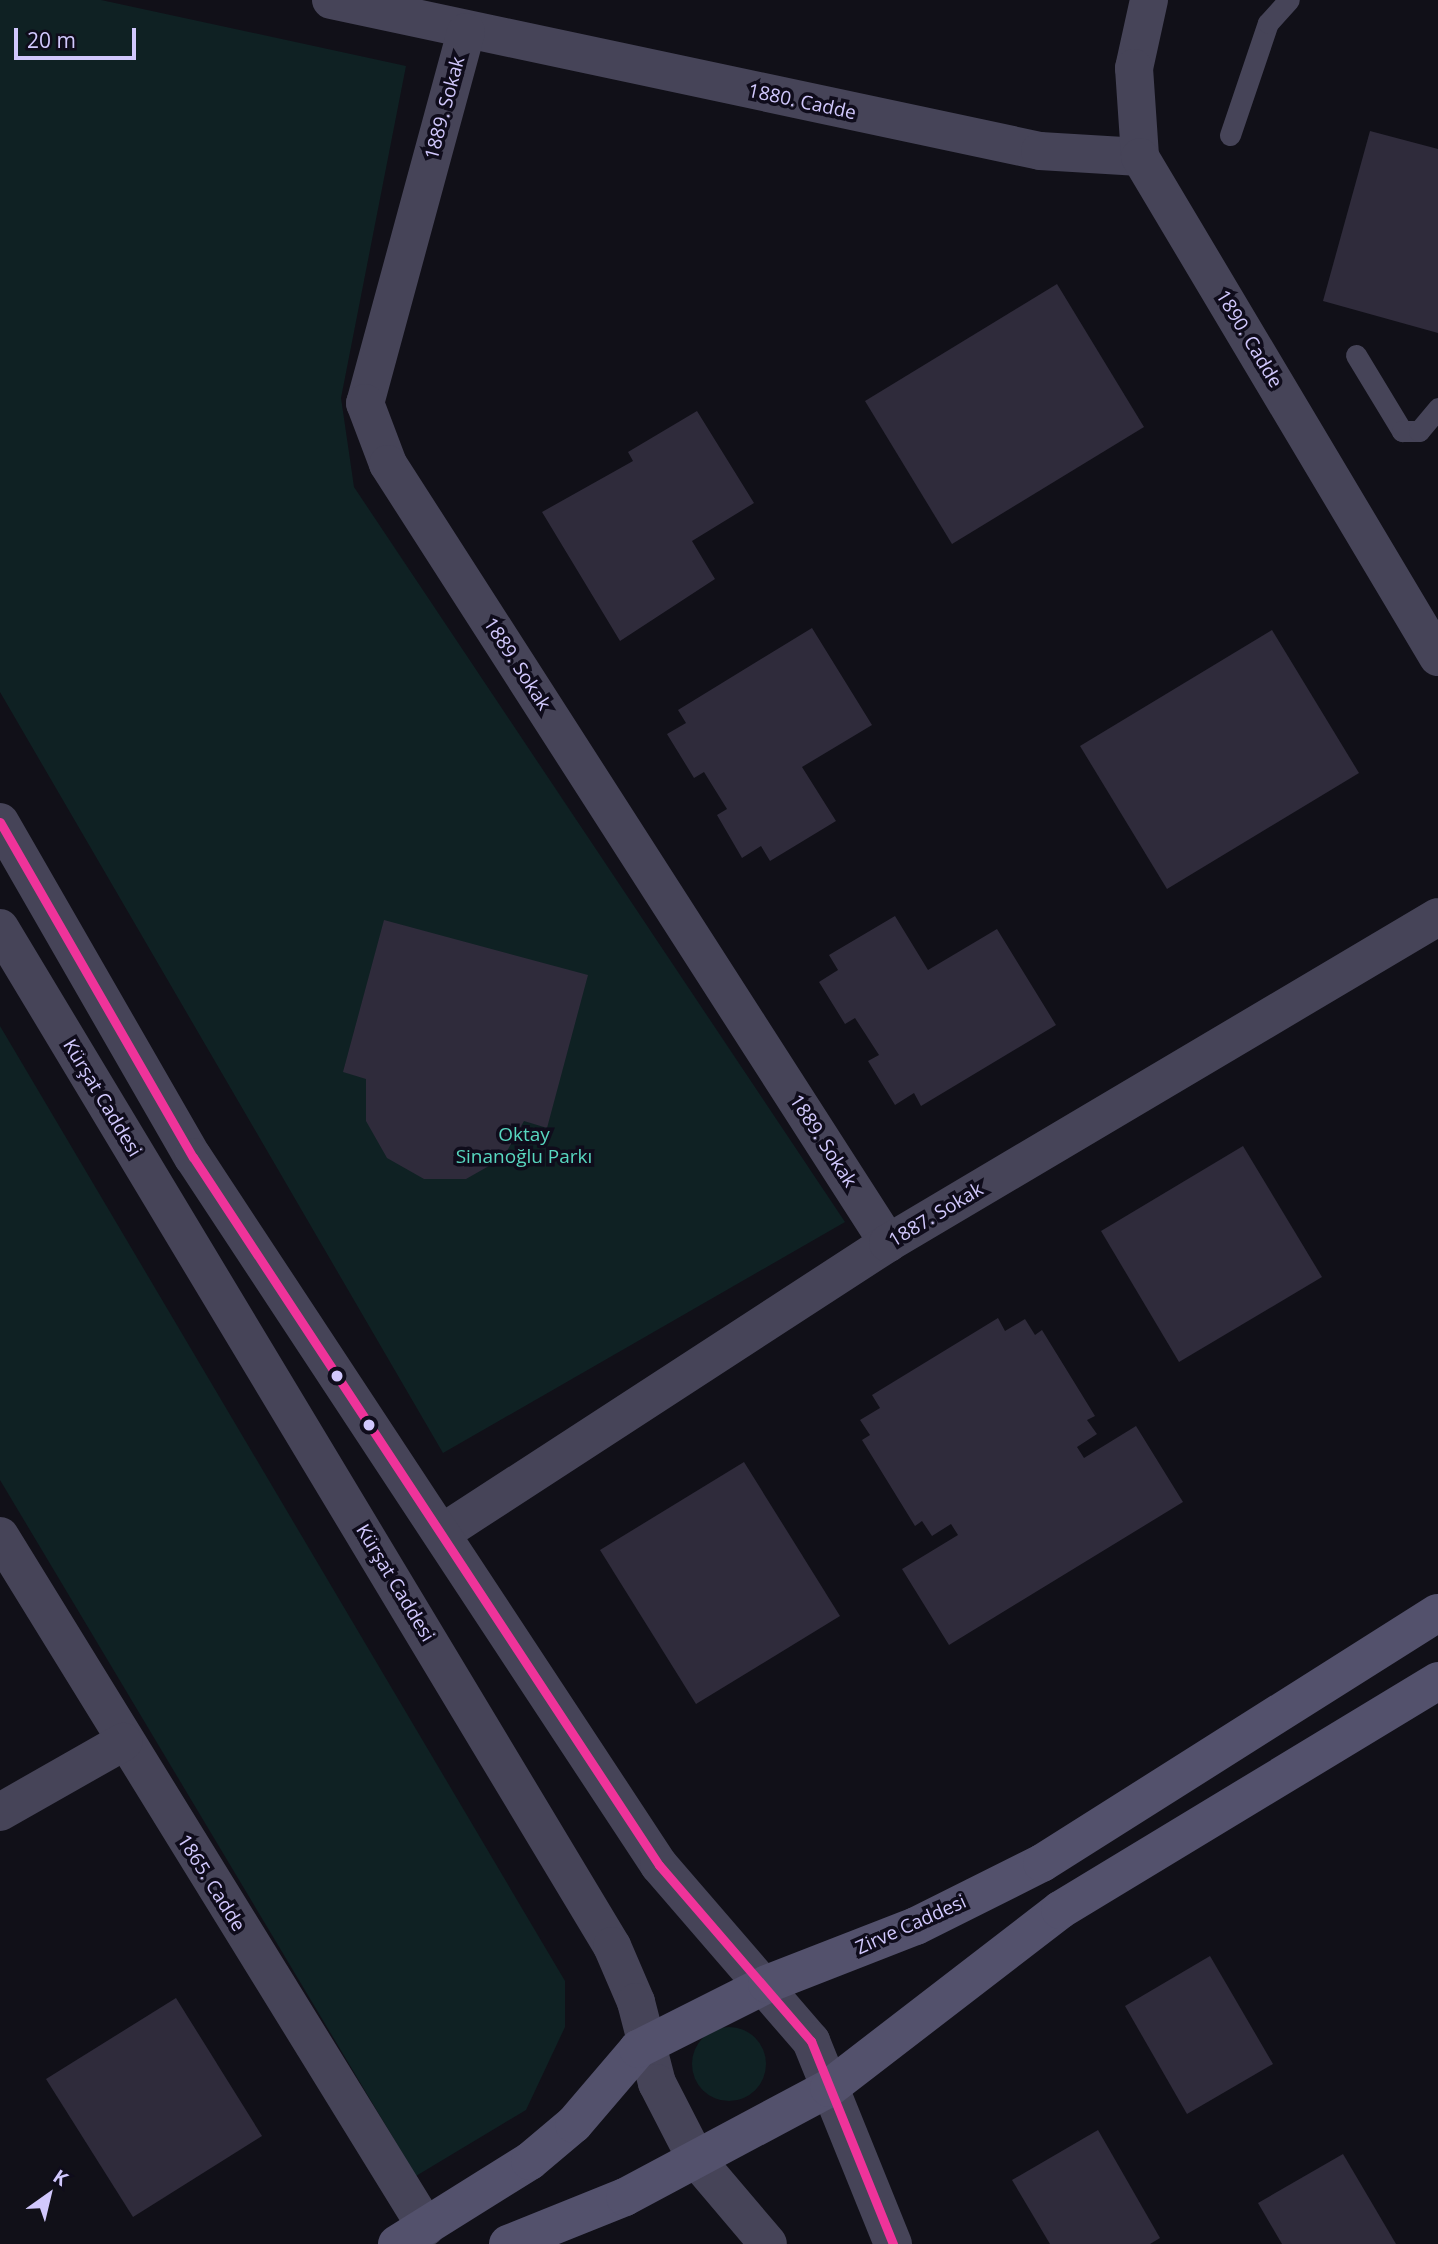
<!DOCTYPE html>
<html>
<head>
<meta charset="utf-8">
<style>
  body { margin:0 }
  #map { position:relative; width:1438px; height:2244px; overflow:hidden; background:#111018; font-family:"Open Sans",sans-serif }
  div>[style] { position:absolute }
  .green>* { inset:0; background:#0f2123 }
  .round { border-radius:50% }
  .building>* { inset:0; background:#2f2b3b }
  .service>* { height:21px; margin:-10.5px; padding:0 10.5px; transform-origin:10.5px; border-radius:10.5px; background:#464458 }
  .minor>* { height:38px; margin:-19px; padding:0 19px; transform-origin:19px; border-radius:19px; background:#464458 }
  .tertiary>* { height:38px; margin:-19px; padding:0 19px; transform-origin:19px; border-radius:19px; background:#464458 }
  .secondary>* { height:38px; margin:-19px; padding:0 19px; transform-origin:19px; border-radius:19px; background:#53516c }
  .bus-1>* { height:9px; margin:-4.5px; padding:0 4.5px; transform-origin:4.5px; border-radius:4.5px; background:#ef339a }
  .dots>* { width:19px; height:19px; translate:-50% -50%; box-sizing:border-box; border:4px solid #0f0c1b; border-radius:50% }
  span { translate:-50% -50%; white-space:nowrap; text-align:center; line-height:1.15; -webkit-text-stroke:7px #0f0c1b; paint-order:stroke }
  .street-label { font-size:19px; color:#d1c8fd }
  .park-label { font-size:19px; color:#58d8c0 }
  .north { position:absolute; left:14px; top:2160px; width:70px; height:70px; -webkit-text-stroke:5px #0f0c1b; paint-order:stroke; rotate:34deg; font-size:19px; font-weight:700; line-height:28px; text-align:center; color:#d1c8fd }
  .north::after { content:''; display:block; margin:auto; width:24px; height:32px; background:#d1c8fd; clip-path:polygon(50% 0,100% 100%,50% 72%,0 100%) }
  .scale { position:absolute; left:14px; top:28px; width:122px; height:32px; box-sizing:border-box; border:4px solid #d1c8fd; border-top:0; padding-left:9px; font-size:21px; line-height:24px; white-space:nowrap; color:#d1c8fd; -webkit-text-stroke:5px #0f0c1b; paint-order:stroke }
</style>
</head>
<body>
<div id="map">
  <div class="green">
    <i style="clip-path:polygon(0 0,101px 0,406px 66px,341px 398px,354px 487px,845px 1222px,443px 1453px,0 692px)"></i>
    <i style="clip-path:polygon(0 1026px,565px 1981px,565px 2027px,526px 2110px,416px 2176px,0 1480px)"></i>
    <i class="round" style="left:692px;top:2027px;width:74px;height:74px"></i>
  </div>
  <div class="building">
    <i style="clip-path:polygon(1370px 131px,1438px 149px,1438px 333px,1323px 301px)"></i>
    <i style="clip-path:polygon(1057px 284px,1144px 427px,952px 544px,865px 401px)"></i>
    <i style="clip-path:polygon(697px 411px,754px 503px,692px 541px,715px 579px,620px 641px,542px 512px,633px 461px,628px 452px)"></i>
    <i style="clip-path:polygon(812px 628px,872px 725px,802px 767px,836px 821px,770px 861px,761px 846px,742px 858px,717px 815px,727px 809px,704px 772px,694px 778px,667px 734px,686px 723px,678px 710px)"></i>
    <i style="clip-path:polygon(1272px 630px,1359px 773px,1167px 889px,1080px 746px)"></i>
    <i style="clip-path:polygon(895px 916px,928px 970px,997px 929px,1056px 1025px,921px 1106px,914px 1093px,895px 1105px,868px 1061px,879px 1055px,855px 1018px,845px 1024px,819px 982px,838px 970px,829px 955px)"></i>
    <i style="clip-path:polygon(384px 920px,588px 975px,547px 1128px,524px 1121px,503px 1158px,466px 1179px,424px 1179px,387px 1158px,366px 1121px,366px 1079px,343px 1072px)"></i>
    <i style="clip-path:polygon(1243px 1146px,1322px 1277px,1179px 1362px,1101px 1231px)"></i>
    <i style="clip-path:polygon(998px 1318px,1005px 1331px,1025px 1319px,1035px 1335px,1042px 1330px,1095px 1416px,1087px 1420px,1097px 1434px,1077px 1447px,1084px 1458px,1136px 1426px,1183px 1502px,949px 1645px,902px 1569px,958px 1535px,951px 1524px,932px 1536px,922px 1521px,915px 1526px,862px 1440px,870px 1435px,860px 1420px,880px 1408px,872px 1395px)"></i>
    <i style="clip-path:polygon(744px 1462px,840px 1616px,696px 1704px,600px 1550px)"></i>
    <i style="clip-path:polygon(1210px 1956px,1273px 2064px,1187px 2114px,1125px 2006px)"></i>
    <i style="clip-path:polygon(176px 1998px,262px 2136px,133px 2217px,46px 2079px)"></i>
    <i style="clip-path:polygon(1098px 2130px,1160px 2238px,1150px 2244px,1050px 2244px,1012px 2180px)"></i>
    <i style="clip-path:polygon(1343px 2154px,1396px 2244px,1282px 2244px,1258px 2203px)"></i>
  </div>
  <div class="service">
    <i style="left:1230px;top:135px;width:118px;rotate:-71.3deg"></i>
    <i style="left:1268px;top:23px;width:31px;rotate:-48deg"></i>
    <i style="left:1356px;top:355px;width:89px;rotate:58.8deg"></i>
    <i style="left:1402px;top:431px;width:17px"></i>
    <i style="left:1419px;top:431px;width:30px;rotate:-50deg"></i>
  </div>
  <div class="minor">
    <i style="left:331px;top:0;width:725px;rotate:12.02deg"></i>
    <i style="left:1040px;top:151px;width:100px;rotate:3.4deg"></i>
    <i style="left:1149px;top:0;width:70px;rotate:102.4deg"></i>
    <i style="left:1134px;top:68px;width:89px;rotate:86.1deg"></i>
    <i style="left:1140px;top:157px;width:582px;rotate:59.21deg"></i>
    <i style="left:466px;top:32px;width:385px;rotate:105.2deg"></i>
    <i style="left:365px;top:403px;width:65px;rotate:69.3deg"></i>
    <i style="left:388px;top:464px;width:926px;rotate:57.31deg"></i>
    <i style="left:445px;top:1531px;width:528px;rotate:-33.03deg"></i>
    <i style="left:888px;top:1243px;width:639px;rotate:-30.66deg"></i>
    <i style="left:0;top:1536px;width:812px;rotate:58.35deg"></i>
    <i style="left:0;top:1812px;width:142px;rotate:-29.6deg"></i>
  </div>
  <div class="tertiary">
    <i style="left:0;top:822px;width:387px;rotate:60.1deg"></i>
    <i style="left:193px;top:1157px;width:848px;rotate:56.65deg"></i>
    <i style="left:659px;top:1865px;width:233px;rotate:49.2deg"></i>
    <i style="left:811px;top:2041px;width:219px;rotate:68deg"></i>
    <i style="left:0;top:928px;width:1188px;rotate:58.99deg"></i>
    <i style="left:612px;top:1946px;width:61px;rotate:66.8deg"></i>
    <i style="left:636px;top:2002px;width:84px;rotate:75.5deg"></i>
    <i style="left:657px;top:2083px;width:85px;rotate:62.8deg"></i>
    <i style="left:696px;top:2159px;width:111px;rotate:49.7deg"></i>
  </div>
  <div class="secondary">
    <i style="left:397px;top:2244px;width:157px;rotate:-32deg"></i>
    <i style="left:530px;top:2161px;width:57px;rotate:-40.1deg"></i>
    <i style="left:574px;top:2124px;width:99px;rotate:-49.5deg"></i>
    <i style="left:638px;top:2049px;width:144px;rotate:-26.7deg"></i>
    <i style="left:767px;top:1984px;width:160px;rotate:-21.3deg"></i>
    <i style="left:916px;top:1926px;width:141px;rotate:-26.6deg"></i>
    <i style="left:1042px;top:1863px;width:468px;rotate:-32.3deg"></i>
    <i style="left:508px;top:2244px;width:126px;rotate:-21.9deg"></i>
    <i style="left:625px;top:2197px;width:231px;rotate:-28.1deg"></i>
    <i style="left:829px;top:2088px;width:292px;rotate:-37.6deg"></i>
    <i style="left:1060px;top:1910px;width:442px;rotate:-31.2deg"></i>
  </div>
  <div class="bus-1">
    <i style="left:0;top:822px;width:387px;rotate:60.1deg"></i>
    <i style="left:193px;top:1157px;width:848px;rotate:56.65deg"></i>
    <i style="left:659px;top:1865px;width:233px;rotate:49.2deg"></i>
    <i style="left:811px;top:2041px;width:219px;rotate:68deg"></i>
  </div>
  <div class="dots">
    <i style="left:337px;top:1376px;background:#d1c8fd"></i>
    <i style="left:369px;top:1425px;background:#d1c8fd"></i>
  </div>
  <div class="street-label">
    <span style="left:802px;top:102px;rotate:12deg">1880. Cadde</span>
    <span style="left:445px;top:108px;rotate:-75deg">1889. Sokak</span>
    <span style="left:1249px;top:339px;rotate:59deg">1890. Cadde</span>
    <span style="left:517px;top:664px;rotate:57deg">1889. Sokak</span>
    <span style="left:102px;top:1098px;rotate:59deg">Kürşat Caddesi</span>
    <span style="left:823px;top:1141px;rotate:57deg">1889. Sokak</span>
    <span style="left:936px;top:1215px;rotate:-31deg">1887. Sokak</span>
    <span style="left:395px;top:1583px;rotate:59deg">Kürşat Caddesi</span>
    <span style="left:211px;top:1883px;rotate:58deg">1865. Cadde</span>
    <span style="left:911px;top:1925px;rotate:-24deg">Zirve Caddesi</span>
  </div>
  <div class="park-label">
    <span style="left:524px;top:1146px">Oktay<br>Sinanoğlu Parkı</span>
  </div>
  <div class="north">K</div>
  <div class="scale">20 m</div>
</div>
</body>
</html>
